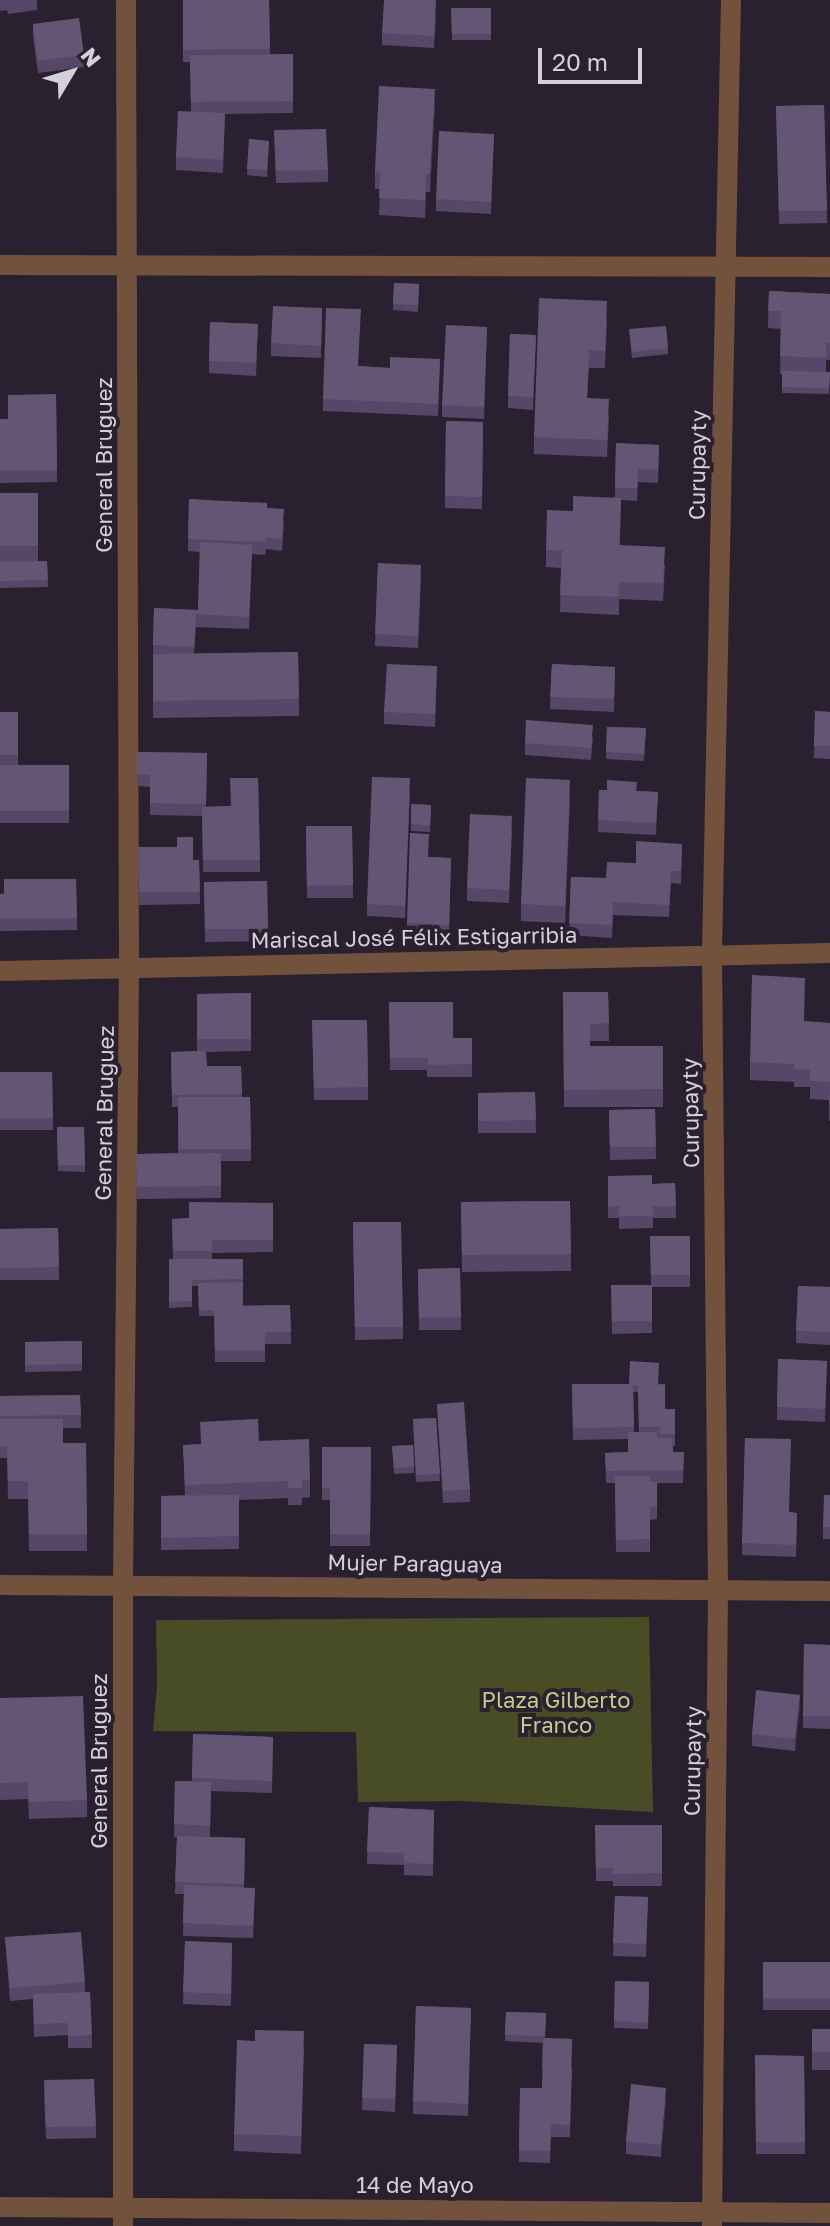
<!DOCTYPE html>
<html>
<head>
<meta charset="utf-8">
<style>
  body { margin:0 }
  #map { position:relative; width:830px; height:2226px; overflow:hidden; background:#292030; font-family:"Golos Text",sans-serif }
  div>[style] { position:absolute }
  .green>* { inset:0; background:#494d25 }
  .minor>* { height:20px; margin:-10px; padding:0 10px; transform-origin:10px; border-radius:10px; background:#72523c }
  .wall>* { inset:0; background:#584668 }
  .shaded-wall>* { inset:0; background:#3f314c }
  .building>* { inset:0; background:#655574 }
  span { translate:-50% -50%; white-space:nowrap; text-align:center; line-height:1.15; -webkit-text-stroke:8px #292030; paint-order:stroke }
  .street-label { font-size:22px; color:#d6d0db }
  .park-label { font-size:22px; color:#c4cc87 }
  .north { position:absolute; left:32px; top:32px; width:80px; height:80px; -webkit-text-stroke:6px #292030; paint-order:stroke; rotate:52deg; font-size:22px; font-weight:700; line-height:32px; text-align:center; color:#d6d0db }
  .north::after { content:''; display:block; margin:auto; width:28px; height:36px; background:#d6d0db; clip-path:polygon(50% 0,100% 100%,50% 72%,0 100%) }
  .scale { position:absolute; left:538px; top:48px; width:104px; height:36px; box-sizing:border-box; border:4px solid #d6d0db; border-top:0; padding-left:10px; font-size:24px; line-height:28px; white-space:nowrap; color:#d6d0db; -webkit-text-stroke:6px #292030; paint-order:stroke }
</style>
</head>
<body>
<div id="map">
  <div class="green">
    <i style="clip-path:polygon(649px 1617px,653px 1812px,462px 1801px,358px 1802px,356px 1732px,153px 1731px,157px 1686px,156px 1620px)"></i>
  </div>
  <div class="minor">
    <i style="left:0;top:265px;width:830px;rotate:0.14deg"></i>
    <i style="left:0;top:971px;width:830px;rotate:-1.24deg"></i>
    <i style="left:0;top:1585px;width:830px;rotate:0.41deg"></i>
    <i style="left:0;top:2207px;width:830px;rotate:0.41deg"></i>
    <i style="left:123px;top:2226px;width:642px;rotate:-90deg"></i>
    <i style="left:123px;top:1584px;width:616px;rotate:-89.44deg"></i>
    <i style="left:129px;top:968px;width:968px;rotate:-90.18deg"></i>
    <i style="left:712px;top:2226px;width:636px;rotate:-89.46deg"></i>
    <i style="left:718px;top:1590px;width:637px;rotate:-90.54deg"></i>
    <i style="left:712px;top:953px;width:953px;rotate:-88.86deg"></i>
  </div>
  <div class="wall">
    <i style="clip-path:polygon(0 0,37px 0,37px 10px,8px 14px,7px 10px,0 11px)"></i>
    <i style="clip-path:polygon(183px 0,269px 0,270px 55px,293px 54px,293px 113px,225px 114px,223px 173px,176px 170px,176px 157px,191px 112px,190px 62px,183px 62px)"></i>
    <i style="clip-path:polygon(451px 8px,491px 8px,491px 40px,452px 40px)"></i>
    <i style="clip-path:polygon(436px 13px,434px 48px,382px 45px,382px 33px)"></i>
    <i style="clip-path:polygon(33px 24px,84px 55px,84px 67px,38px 73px,33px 37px)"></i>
    <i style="clip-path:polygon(824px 105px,827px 223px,779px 224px,776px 106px)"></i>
    <i style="clip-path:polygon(435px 106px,430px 192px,426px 192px,425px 218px,379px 215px,380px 189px,375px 189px,375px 171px)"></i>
    <i style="clip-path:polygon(274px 130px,328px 170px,328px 182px,276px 183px)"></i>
    <i style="clip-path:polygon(494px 134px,491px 214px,436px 211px,436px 199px)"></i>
    <i style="clip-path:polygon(249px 139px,269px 141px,267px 177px,247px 175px)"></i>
    <i style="clip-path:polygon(394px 283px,419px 284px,418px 312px,393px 310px)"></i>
    <i style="clip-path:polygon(769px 291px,830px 294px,830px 360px,826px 360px,826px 372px,830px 372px,829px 394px,782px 393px,782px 374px,780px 374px,781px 329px,768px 328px)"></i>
    <i style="clip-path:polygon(322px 308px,321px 358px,271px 356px,271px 343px)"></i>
    <i style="clip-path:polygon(607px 319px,605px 368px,589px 368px,587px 398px,609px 416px,607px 457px,534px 454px,534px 437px)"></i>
    <i style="clip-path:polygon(210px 322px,258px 324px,256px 376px,209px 373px)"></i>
    <i style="clip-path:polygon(487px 327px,484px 419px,442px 417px,442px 405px)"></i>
    <i style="clip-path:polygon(629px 329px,668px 348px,668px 354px,632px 358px)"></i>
    <i style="clip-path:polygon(510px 334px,536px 335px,533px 410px,508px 408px)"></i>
    <i style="clip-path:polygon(440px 359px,438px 416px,323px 411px,323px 399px,359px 366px,390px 368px)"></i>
    <i style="clip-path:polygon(56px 394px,57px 482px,0 483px,0 419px,8px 419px)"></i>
    <i style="clip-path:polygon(446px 421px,483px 422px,482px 509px,445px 508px)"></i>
    <i style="clip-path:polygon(616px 443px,659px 445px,658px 483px,638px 482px,637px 501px,621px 500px,620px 545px,665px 565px,663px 601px,619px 599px,619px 615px,560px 612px,561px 568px,546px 567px,546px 550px,573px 511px,615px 497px)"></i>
    <i style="clip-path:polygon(0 493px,38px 493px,38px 561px,47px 561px,48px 587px,0 588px)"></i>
    <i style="clip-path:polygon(189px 499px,267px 508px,284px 522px,282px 551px,266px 549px,265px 555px,252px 554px,249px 629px,196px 627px,194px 654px,298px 652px,299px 716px,153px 718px,153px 654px,154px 608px,198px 610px,200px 552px,188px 551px)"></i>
    <i style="clip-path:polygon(378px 563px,421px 577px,418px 648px,375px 646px)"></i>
    <i style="clip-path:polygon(552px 664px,615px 667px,614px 712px,550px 709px)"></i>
    <i style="clip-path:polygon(437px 666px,435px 727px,384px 724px,384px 712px)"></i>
    <i style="clip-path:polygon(815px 711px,830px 712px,830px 759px,814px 758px)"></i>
    <i style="clip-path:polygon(0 712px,18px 712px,18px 765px,69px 765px,69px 823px,0 823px)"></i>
    <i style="clip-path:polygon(607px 727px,646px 728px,644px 761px,606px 759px)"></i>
    <i style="clip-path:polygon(593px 737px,591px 760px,525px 755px,525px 743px)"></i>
    <i style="clip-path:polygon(137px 752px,207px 753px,206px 807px,230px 806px,258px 778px,260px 872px,203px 872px,202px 816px,150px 815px,150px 787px,137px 786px)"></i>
    <i style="clip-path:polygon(599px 790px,658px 792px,656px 835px,598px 832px)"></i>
    <i style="clip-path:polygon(410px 791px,405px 918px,367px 916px,367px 904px)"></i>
    <i style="clip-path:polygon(570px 798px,565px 923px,521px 921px,521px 904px)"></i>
    <i style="clip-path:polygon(411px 804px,431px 805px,430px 832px,411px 831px)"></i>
    <i style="clip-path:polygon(306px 826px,352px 826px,353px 898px,307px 898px)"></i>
    <i style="clip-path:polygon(512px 828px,509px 903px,467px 901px,467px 888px)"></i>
    <i style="clip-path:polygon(682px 844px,681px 884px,671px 883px,669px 917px,613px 915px,612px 938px,569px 935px,571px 877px,606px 878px,636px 863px)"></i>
    <i style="clip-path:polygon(138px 847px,177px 847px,193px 860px,199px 860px,200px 904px,139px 905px)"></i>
    <i style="clip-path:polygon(429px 857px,451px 858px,449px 937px,407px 935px,407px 923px)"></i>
    <i style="clip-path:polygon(76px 879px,77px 930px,0 931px,0 894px)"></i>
    <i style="clip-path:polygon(267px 881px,268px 941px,205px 942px,204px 882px)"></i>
    <i style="clip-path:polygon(563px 992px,608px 992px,609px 1041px,590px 1041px,590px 1046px,663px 1046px,663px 1107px,564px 1107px)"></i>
    <i style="clip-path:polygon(251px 993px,251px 1051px,206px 1052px,207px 1066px,241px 1066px,242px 1097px,250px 1097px,251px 1161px,221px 1161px,221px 1198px,137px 1199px,136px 1154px,178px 1153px,178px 1107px,172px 1107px,171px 1052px,197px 1051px,197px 994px)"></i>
    <i style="clip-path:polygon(389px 1002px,453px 1038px,472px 1038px,472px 1077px,427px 1077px,427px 1070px,390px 1070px)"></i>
    <i style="clip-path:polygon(312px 1020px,367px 1020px,368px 1100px,314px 1100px)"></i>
    <i style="clip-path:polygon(804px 1022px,830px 1023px,830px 1121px,829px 1121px,829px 1100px,810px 1099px,810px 1087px,794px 1087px,794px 1082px,750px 1080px,750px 1062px)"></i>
    <i style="clip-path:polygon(0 1072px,52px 1072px,53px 1130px,0 1130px)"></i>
    <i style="clip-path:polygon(535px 1092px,536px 1133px,478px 1133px,478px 1093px)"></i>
    <i style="clip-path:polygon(655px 1109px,656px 1159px,610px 1160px,609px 1110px)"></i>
    <i style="clip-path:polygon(57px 1127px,84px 1127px,85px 1172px,58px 1171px)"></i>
    <i style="clip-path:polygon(608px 1176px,652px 1184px,675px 1183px,676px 1218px,653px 1218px,653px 1228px,619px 1229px,619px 1218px,608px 1218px)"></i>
    <i style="clip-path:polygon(570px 1201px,571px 1271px,462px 1272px,461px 1202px)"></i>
    <i style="clip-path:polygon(273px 1203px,273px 1252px,212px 1253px,212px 1259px,243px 1259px,243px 1306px,290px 1305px,291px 1344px,265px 1344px,265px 1362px,215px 1362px,214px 1316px,199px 1316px,198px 1286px,192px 1286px,192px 1307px,169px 1308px,169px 1259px,173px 1259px,172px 1219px,189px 1218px)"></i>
    <i style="clip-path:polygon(353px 1222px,401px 1222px,403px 1339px,355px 1340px)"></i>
    <i style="clip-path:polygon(58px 1228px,59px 1280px,0 1280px,0 1229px)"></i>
    <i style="clip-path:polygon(650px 1236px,690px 1236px,690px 1287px,652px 1287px,652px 1333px,612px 1334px,611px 1285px,651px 1285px)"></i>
    <i style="clip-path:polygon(460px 1268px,461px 1330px,419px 1330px,418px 1269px)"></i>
    <i style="clip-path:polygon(798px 1286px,830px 1287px,830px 1345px,796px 1343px)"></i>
    <i style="clip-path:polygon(82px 1341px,82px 1371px,25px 1372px,25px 1342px)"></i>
    <i style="clip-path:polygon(778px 1359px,827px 1361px,825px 1422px,777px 1420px)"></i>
    <i style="clip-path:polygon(evenodd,572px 1384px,658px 1384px,665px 1409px,675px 1409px,675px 1446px,673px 1446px,673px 1452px,684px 1452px,683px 1483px,657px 1483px,657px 1519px,650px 1520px,650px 1552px,616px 1552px,615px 1483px,606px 1483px,605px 1453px,628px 1452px,628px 1439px,573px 1440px,572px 1384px,633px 1392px,638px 1392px,639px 1432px,634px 1432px,633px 1392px)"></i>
    <i style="clip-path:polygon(80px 1395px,81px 1428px,63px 1428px,63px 1443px,86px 1443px,87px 1551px,29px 1551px,28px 1499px,8px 1499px,7px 1458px,0 1458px,0 1396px)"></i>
    <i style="clip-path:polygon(437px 1404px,470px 1489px,470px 1502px,443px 1503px)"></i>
    <i style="clip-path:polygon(436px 1418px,440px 1481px,416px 1482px,413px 1419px)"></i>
    <i style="clip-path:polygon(745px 1438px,789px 1512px,797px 1513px,796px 1557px,742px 1555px)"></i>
    <i style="clip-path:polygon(259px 1441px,310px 1480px,310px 1497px,302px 1498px,302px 1505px,288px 1505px,288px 1498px,239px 1500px,239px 1549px,161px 1550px,161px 1496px,185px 1495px,183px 1445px)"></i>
    <i style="clip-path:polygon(413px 1445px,414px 1473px,394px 1474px,392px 1446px)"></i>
    <i style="clip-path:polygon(322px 1447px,371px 1447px,370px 1546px,330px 1546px,330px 1500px,322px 1500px)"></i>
    <i style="clip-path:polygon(830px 1495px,830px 1539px,823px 1539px,823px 1527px)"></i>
    <i style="clip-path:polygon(804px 1644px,830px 1645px,830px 1729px,803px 1728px)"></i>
    <i style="clip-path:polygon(0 1698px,87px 1800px,87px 1817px,29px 1819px,28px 1799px,0 1800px)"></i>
    <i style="clip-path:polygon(800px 1707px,795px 1751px,752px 1746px,752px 1734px)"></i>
    <i style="clip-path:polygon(193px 1734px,273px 1737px,272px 1793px,211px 1791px,210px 1837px,245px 1838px,244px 1888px,255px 1888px,253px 1938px,183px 1936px,184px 1894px,175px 1894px,177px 1837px,174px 1837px,175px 1781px,192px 1781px)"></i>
    <i style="clip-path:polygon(369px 1807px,434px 1810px,433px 1876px,404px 1875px,404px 1865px,367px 1864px)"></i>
    <i style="clip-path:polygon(595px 1825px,662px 1825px,662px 1886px,613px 1886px,613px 1881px,596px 1881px)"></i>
    <i style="clip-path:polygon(615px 1896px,648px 1897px,646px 1957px,613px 1956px)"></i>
    <i style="clip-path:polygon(5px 1937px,85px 1982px,85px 1992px,90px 1992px,92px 2048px,68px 2048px,68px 2035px,34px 2037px,33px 1999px,10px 2001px)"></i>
    <i style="clip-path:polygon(185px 1941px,232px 1943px,231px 2006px,183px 2004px)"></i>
    <i style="clip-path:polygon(763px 1962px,830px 1962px,830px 2010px,763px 2010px)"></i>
    <i style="clip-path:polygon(615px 1981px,649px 1982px,648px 2029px,614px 2028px)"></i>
    <i style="clip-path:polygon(416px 2006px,471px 2008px,468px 2116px,413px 2114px)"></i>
    <i style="clip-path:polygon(506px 2012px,546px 2013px,545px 2038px,572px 2039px,570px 2137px,551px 2137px,550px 2163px,519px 2162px,520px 2088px,542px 2088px,543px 2043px,505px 2041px)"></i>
    <i style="clip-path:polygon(812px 2029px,830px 2029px,830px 2070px,812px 2070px)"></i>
    <i style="clip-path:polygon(364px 2044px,397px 2045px,395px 2112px,362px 2110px)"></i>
    <i style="clip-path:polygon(304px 2048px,301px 2154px,234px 2151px,234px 2134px)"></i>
    <i style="clip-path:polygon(755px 2055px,804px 2056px,805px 2154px,756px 2154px)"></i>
    <i style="clip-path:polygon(44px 2092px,96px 2126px,96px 2138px,46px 2139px)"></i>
    <i style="clip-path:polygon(666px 2100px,661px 2157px,626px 2154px,626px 2141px)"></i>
  </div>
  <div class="shaded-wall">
    <i style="clip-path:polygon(435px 89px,435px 106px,430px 192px,430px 174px)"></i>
    <i style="clip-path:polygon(800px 1695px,800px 1707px,795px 1751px,795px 1739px)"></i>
    <i style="clip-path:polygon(666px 2088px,666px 2100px,661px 2157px,661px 2145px)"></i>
  </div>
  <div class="building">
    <i style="clip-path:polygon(183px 0,269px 0,270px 49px,183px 50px)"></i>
    <i style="clip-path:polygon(384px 0,436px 0,434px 36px,382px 33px)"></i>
    <i style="clip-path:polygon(451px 8px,491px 8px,491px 34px,452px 34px)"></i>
    <i style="clip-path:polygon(79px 18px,84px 55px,38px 61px,33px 24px)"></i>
    <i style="clip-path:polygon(293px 54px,293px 101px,191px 102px,190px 55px)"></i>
    <i style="clip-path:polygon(379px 86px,435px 89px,430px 174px,426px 174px,425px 200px,379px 198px,380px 172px,375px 171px)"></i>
    <i style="clip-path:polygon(824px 105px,827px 211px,779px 211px,776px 106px)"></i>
    <i style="clip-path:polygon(178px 111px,225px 113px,223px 160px,176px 157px)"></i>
    <i style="clip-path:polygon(326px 129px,328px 170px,276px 171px,274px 130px)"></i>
    <i style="clip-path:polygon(439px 131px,494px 134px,491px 202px,436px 199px)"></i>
    <i style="clip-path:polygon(249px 139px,269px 141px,267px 170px,247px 169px)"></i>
    <i style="clip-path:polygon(394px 283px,419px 284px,418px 305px,393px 304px)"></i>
    <i style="clip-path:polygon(769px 291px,830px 294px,830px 343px,826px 343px,826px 358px,780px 356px,781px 311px,768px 311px)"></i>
    <i style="clip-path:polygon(539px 298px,607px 301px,605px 351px,589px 350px,587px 398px,609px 399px,607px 440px,534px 437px)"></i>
    <i style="clip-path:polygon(273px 306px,322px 308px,321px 346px,271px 343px)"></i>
    <i style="clip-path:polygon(326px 308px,361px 309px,358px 366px,390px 368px,390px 357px,440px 359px,438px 404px,323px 399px)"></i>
    <i style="clip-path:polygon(210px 322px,258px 324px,256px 363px,209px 361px)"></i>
    <i style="clip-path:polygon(446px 325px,487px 327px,484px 407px,442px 405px)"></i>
    <i style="clip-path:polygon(666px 326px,668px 348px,632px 352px,629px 329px)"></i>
    <i style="clip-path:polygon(510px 334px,536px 335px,533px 397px,508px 396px)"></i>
    <i style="clip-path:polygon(782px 371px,830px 372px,829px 388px,782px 387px)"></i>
    <i style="clip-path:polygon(56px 394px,57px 470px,0 470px,0 419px,8px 419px,8px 395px)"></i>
    <i style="clip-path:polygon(446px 421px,483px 422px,482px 497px,445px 496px)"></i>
    <i style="clip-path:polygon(616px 443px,659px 445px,658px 470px,638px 469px,637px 488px,615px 488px)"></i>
    <i style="clip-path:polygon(0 493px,38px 493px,38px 546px,0 546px)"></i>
    <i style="clip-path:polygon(573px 496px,621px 498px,619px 545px,665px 547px,663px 583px,619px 582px,619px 597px,560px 595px,562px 550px,546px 550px,547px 510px,573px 511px)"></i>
    <i style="clip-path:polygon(189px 499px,267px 503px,267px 508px,284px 509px,282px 539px,266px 537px,265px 542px,188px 539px)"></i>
    <i style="clip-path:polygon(200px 542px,252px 545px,249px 617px,196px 614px,194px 647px,153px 645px,154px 608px,198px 610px)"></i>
    <i style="clip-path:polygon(47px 561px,48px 580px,0 581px,0 562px)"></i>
    <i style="clip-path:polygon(378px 563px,421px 565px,418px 636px,375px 634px)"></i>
    <i style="clip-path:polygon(298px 652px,299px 699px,153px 701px,153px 654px)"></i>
    <i style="clip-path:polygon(387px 664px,437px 666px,435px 714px,384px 712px)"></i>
    <i style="clip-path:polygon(552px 664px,615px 667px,614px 699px,550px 697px)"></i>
    <i style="clip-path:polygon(815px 711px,830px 712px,830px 746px,814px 746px)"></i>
    <i style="clip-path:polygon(0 712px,18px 712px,18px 755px,0 755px)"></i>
    <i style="clip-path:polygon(526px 720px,593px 725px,591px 748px,525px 743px)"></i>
    <i style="clip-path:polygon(607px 727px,646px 728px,644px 754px,606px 752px)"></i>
    <i style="clip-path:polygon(137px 752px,207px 753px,206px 804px,150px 803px,150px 775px,137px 774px)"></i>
    <i style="clip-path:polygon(0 765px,69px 765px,69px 811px,0 811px)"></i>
    <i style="clip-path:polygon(372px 777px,410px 778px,405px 906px,367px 904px)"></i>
    <i style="clip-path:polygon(230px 778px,258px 778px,260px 860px,203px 860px,202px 807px,231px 806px)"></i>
    <i style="clip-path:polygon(526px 778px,570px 780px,565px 906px,521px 904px)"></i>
    <i style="clip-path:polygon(607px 780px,637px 782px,636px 791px,658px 792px,656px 823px,598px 820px,599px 790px,607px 790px)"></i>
    <i style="clip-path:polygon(411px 804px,431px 805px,430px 826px,411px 824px)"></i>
    <i style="clip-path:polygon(470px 814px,512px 816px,509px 890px,467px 888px)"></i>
    <i style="clip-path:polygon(306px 826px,352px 826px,353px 885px,307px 886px)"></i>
    <i style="clip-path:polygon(410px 833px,429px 834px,428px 857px,451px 858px,449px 925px,407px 923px)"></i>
    <i style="clip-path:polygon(177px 837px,193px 837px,193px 860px,199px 860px,200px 892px,139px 892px,138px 847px,177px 847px)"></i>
    <i style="clip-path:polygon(636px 841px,682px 844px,681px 871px,671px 871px,669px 905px,613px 902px,612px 925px,569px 923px,571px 877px,606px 878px,607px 862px,636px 863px)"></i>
    <i style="clip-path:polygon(4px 879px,76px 879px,77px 918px,0 918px,0 894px,4px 894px)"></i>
    <i style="clip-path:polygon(267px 881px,268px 929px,205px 929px,204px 882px)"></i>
    <i style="clip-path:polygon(752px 975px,805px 978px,804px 1021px,830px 1023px,830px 1104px,829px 1104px,830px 1082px,810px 1081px,810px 1070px,794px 1069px,794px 1064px,750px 1062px)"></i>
    <i style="clip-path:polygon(563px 992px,608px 992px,609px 1023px,590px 1024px,590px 1046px,663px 1046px,663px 1089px,564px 1090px)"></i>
    <i style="clip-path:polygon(251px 993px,251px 1039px,197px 1039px,197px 994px)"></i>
    <i style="clip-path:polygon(389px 1002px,453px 1002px,453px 1038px,472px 1038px,472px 1064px,427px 1065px,428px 1058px,390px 1058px)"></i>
    <i style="clip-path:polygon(312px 1020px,367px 1020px,368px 1087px,314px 1088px)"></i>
    <i style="clip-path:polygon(206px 1051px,207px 1066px,241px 1066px,242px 1094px,172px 1095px,171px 1052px)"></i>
    <i style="clip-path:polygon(0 1072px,52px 1072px,53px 1118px,0 1118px)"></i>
    <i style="clip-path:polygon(535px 1092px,536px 1120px,478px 1121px,478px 1093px)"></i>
    <i style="clip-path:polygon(178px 1097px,250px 1097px,251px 1149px,179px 1149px)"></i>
    <i style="clip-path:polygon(655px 1109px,656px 1147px,610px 1147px,609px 1110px)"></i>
    <i style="clip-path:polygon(57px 1127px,84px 1127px,85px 1165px,58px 1165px)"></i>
    <i style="clip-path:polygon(221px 1153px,221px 1186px,137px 1187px,136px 1154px)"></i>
    <i style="clip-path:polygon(652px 1175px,652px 1184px,675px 1183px,676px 1206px,653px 1206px,653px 1216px,619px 1216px,619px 1206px,608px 1206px,608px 1176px)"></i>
    <i style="clip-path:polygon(570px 1201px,571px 1254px,462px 1255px,461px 1202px)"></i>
    <i style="clip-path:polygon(189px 1202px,273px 1203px,273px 1240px,212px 1240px,212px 1251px,173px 1251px,172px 1219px,189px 1218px)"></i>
    <i style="clip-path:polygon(353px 1222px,401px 1222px,403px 1327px,355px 1327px)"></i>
    <i style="clip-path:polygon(58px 1228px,59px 1267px,0 1268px,0 1229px)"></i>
    <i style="clip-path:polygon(650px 1236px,690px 1236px,690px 1275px,651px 1275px)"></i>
    <i style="clip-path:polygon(169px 1259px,243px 1259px,243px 1279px,192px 1280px,192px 1301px,169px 1302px)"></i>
    <i style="clip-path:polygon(460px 1268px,461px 1317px,419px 1318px,418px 1269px)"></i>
    <i style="clip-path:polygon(243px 1282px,243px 1306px,214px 1306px,214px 1310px,199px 1310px,198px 1283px)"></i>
    <i style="clip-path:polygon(611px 1285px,652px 1285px,652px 1321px,612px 1321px)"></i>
    <i style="clip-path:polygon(798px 1286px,830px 1287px,830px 1332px,796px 1331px)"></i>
    <i style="clip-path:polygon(290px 1305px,291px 1332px,265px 1332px,265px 1350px,215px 1350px,214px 1306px)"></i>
    <i style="clip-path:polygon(82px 1341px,82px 1364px,25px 1365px,25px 1342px)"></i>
    <i style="clip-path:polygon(778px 1359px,827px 1361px,825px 1409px,777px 1407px)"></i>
    <i style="clip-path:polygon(630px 1361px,659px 1363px,658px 1385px,638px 1386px,629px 1384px)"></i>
    <i style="clip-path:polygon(572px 1384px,633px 1384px,634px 1427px,573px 1428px)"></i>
    <i style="clip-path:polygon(665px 1384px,665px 1409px,675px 1409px,675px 1434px,659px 1434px,660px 1427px,639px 1427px,638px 1385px)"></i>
    <i style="clip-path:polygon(80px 1395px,81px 1415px,0 1416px,0 1396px)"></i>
    <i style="clip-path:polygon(464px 1402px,470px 1489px,443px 1491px,437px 1404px)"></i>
    <i style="clip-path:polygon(436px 1418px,440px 1474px,416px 1475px,413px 1419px)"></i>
    <i style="clip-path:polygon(0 1419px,63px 1419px,63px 1443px,7px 1443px,7px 1446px,0 1446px)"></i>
    <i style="clip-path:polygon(258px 1419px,259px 1441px,309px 1439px,310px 1480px,302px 1480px,302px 1488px,288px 1488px,288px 1481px,185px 1485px,183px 1445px,201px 1444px,200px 1422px)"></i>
    <i style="clip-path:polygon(628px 1432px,657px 1432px,657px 1438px,672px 1438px,673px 1452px,684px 1452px,683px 1470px,606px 1471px,605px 1453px,628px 1452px)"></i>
    <i style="clip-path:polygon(745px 1438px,791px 1439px,789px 1512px,797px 1513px,796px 1545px,742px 1543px)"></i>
    <i style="clip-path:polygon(7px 1443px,86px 1443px,87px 1534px,29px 1534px,28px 1481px,8px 1481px)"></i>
    <i style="clip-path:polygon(413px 1445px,414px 1467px,394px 1468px,392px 1446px)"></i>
    <i style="clip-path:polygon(322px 1447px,371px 1447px,370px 1534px,330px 1534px,330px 1488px,322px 1488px)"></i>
    <i style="clip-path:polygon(615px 1476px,649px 1476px,650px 1482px,657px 1482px,657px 1507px,650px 1507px,650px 1539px,616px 1540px)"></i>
    <i style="clip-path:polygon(239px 1495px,239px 1536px,161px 1538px,161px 1496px)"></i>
    <i style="clip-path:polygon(824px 1495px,830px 1495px,830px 1527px,823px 1527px)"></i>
    <i style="clip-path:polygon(804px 1644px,830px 1645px,830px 1716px,803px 1716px)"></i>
    <i style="clip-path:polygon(756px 1690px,800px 1695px,795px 1739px,752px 1734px)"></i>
    <i style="clip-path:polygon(83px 1696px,87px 1800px,29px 1802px,28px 1782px,0 1783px,0 1698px)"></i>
    <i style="clip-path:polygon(193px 1734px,273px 1737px,272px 1781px,192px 1778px)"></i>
    <i style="clip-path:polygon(175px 1781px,211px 1782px,210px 1826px,174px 1824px)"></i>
    <i style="clip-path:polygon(369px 1807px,434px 1810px,433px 1864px,404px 1863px,404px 1853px,367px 1852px)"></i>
    <i style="clip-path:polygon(595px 1825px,662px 1825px,662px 1873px,613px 1874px,613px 1868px,596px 1868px)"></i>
    <i style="clip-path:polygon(177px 1836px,245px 1838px,244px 1884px,175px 1882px)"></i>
    <i style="clip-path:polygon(184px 1885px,255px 1888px,253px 1926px,183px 1923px)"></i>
    <i style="clip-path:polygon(615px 1896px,648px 1897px,646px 1944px,613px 1943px)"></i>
    <i style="clip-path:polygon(81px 1932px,85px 1982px,10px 1988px,5px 1937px)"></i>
    <i style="clip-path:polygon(185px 1941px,232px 1943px,231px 1994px,183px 1992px)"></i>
    <i style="clip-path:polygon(763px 1962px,830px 1962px,830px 1998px,763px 1998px)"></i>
    <i style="clip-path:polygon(615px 1981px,649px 1982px,648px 2023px,614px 2021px)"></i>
    <i style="clip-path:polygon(90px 1992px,92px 2035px,68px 2036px,68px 2023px,34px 2024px,33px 1994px)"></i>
    <i style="clip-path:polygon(416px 2006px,471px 2008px,468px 2104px,413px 2101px)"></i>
    <i style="clip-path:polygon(506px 2012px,546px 2013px,545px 2036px,505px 2035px)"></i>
    <i style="clip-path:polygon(812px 2029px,830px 2029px,830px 2052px,812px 2052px)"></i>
    <i style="clip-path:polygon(255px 2030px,304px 2031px,301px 2136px,234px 2134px,237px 2040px,255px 2041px)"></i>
    <i style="clip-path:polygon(543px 2038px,572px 2039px,571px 2068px,543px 2067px,542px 2071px)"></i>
    <i style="clip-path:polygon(364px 2044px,397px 2045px,395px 2099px,362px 2098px)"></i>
    <i style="clip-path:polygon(755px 2055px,804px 2056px,805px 2142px,756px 2142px)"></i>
    <i style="clip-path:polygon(543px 2067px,572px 2068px,570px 2125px,551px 2124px,550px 2151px,519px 2150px,520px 2088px,542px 2088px)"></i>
    <i style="clip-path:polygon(94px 2079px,96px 2126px,46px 2127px,44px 2080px)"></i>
    <i style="clip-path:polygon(631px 2084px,666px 2088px,661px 2145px,626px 2141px)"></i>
  </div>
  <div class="street-label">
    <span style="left:104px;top:465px;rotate:-90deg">General Bruguez</span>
    <span style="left:697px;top:465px;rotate:-89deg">Curupayty</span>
    <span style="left:414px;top:937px;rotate:-1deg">Mariscal José Félix Estigarribia</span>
    <span style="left:104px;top:1113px;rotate:-89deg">General Bruguez</span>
    <span style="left:690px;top:1113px;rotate:-91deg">Curupayty</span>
    <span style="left:415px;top:1563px;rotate:1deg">Mujer Paraguaya</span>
    <span style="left:99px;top:1761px;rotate:-90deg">General Bruguez</span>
    <span style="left:692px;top:1761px;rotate:-89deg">Curupayty</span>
    <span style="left:415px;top:2185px">14 de Mayo</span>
  </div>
  <div class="park-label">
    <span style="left:556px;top:1712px">Plaza Gilberto<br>Franco</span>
  </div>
  <div class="north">N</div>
  <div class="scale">20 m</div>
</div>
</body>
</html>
